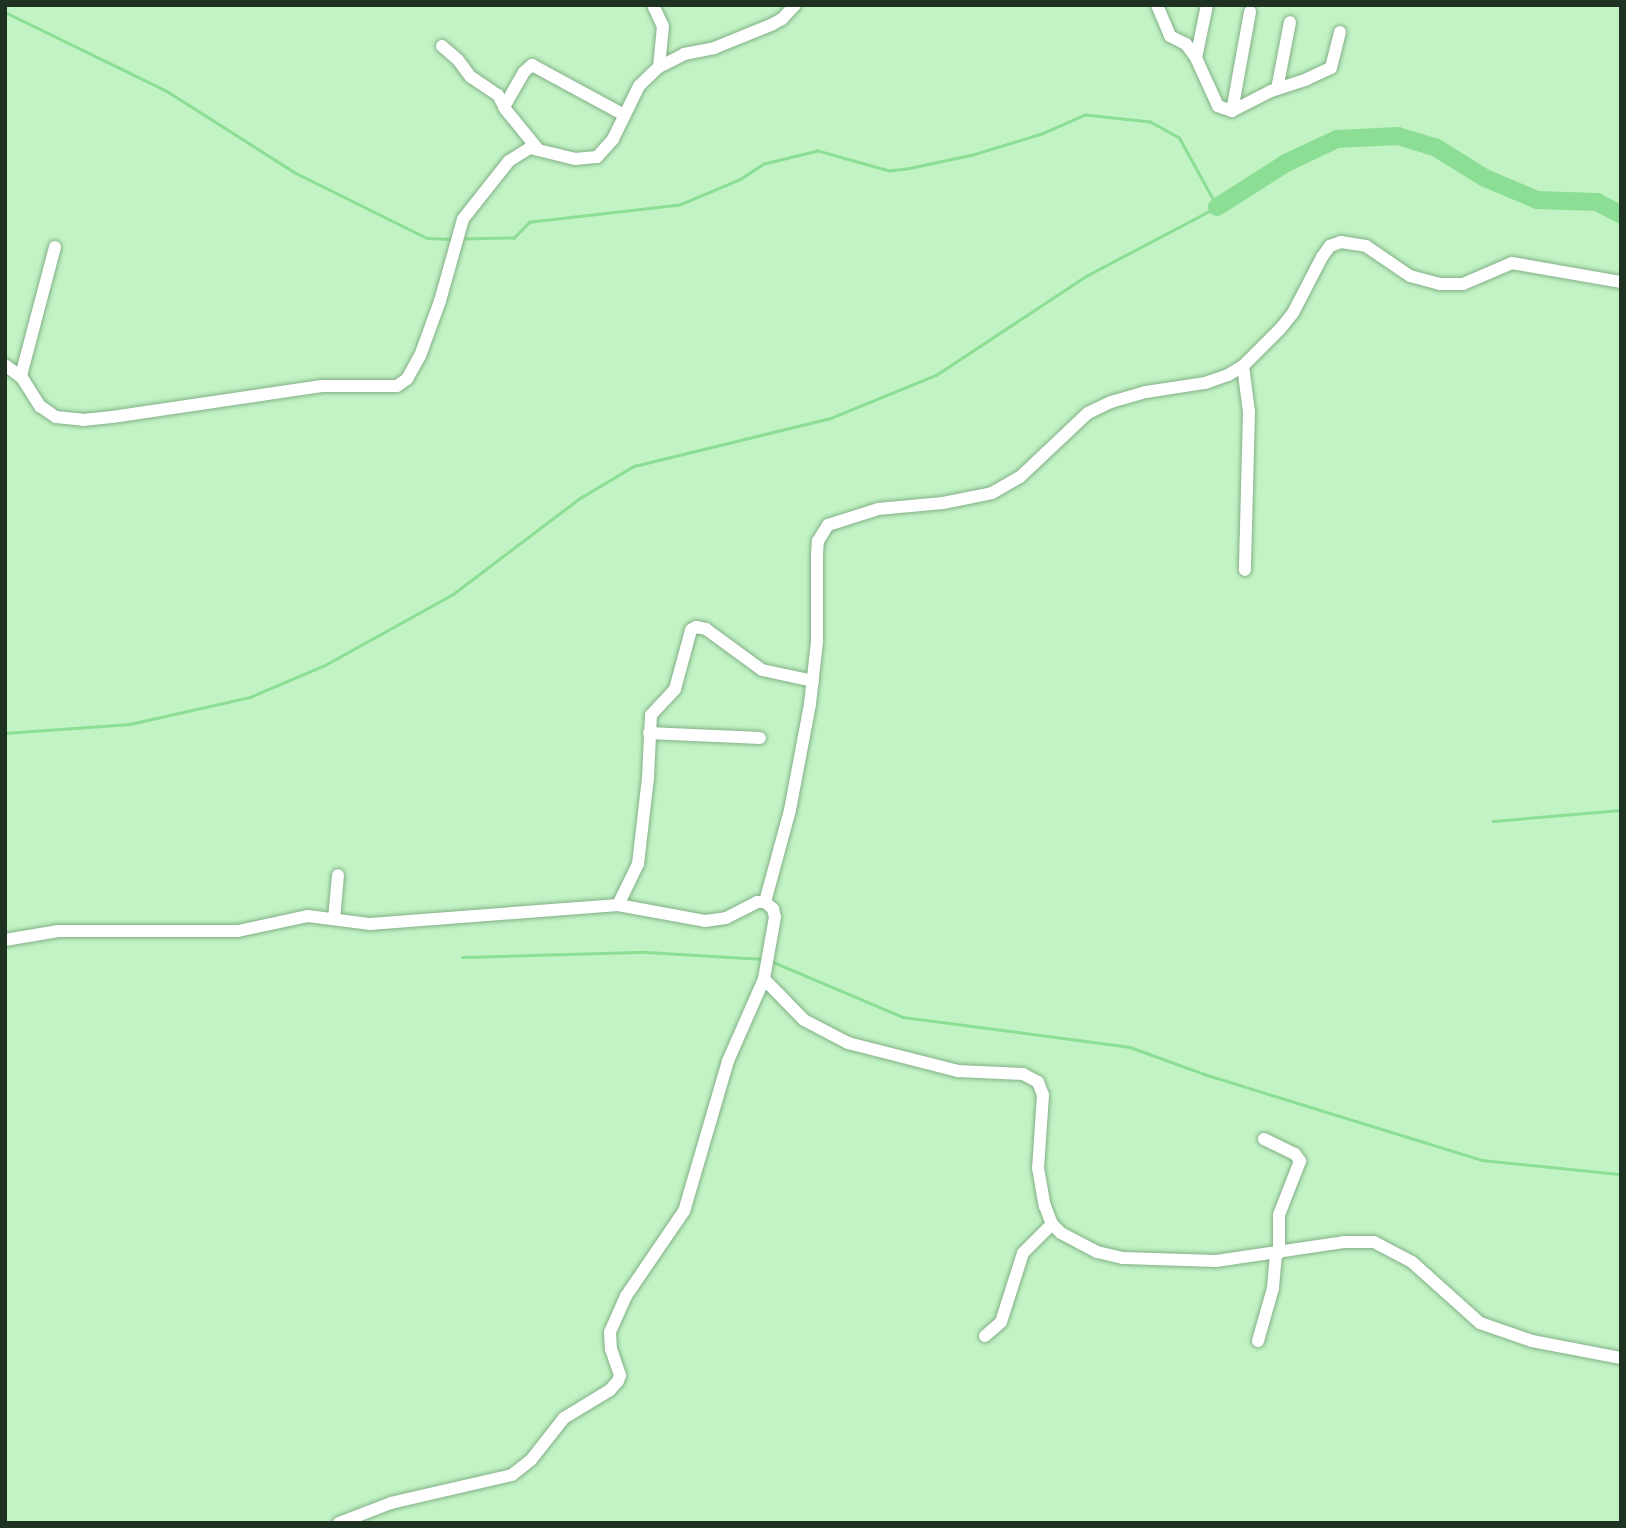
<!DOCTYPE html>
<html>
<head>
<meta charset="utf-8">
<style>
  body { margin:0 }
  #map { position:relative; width:1626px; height:1528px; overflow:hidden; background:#c2f3c5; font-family:Raleway,sans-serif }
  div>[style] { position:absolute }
  .stream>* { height:2.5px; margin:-1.25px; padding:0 1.25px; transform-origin:1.25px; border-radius:1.25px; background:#8bde93 }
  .river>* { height:18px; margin:-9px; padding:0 9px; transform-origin:9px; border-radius:9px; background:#8bde93 }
  .roads { filter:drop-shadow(0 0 2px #82b086) drop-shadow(0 0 2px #82b086) }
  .minor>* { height:12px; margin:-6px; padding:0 6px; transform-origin:6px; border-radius:6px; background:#fff }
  span { translate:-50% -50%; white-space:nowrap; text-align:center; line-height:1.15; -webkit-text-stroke:5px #d7fdd9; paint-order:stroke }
  .frame { position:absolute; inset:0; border:7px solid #1f3221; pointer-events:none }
</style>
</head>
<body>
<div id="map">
  <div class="stream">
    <i style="left:5px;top:12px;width:180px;rotate:26deg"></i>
    <i style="left:167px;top:91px;width:151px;rotate:32.5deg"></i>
    <i style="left:294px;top:172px;width:148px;rotate:26.4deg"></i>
    <i style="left:427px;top:238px;width:25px;rotate:2deg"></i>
    <i style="left:5px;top:733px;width:125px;rotate:-4.1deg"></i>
    <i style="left:130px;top:724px;width:123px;rotate:-12.7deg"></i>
    <i style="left:250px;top:697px;width:82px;rotate:-23.1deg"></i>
    <i style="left:325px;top:665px;width:146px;rotate:-29deg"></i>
    <i style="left:453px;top:594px;width:159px;rotate:-37.1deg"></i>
    <i style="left:580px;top:498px;width:63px;rotate:-30.7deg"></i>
    <i style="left:634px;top:466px;width:203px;rotate:-13.7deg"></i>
    <i style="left:831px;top:418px;width:113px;rotate:-22.3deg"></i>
    <i style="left:936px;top:375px;width:180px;rotate:-33.4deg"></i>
    <i style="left:1086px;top:276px;width:148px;rotate:-27.8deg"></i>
    <i style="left:1217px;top:207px;width:79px;rotate:-118.8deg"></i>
    <i style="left:1179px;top:138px;width:33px;rotate:-151deg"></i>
    <i style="left:1150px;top:122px;width:65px;rotate:-173.9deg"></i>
    <i style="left:1085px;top:115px;width:47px;rotate:156.2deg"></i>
    <i style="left:1042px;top:134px;width:72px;rotate:163.1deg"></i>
    <i style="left:973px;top:155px;width:67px;rotate:168deg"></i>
    <i style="left:907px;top:169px;width:18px;rotate:174deg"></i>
    <i style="left:889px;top:171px;width:74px;rotate:-164.3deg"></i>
    <i style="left:818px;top:151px;width:56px;rotate:166.5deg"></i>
    <i style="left:764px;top:164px;width:30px;rotate:147deg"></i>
    <i style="left:739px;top:180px;width:64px;rotate:157deg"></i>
    <i style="left:680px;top:205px;width:151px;rotate:173.5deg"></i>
    <i style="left:530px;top:222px;width:23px;rotate:135deg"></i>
    <i style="left:514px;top:238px;width:52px;rotate:178.9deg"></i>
    <i style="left:1493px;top:821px;width:128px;rotate:-4.9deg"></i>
    <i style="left:462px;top:957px;width:184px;rotate:-1.6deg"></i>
    <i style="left:646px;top:952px;width:117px;rotate:3.4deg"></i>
    <i style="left:773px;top:962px;width:141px;rotate:22.9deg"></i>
    <i style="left:903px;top:1017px;width:229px;rotate:7.5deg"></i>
    <i style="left:1130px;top:1047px;width:79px;rotate:20deg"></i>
    <i style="left:1204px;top:1074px;width:291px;rotate:17.2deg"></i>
    <i style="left:1482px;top:1160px;width:140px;rotate:5.8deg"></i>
  </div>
  <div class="river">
    <i style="left:1217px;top:207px;width:82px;rotate:-32.5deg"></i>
    <i style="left:1286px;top:163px;width:56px;rotate:-25.2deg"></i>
    <i style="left:1337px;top:139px;width:61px;rotate:-2.8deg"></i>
    <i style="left:1398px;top:136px;width:39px;rotate:17deg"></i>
    <i style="left:1435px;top:147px;width:59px;rotate:31.8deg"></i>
    <i style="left:1485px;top:178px;width:56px;rotate:22.9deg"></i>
    <i style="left:1537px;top:200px;width:60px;rotate:1.9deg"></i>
    <i style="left:1597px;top:202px;width:27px;rotate:28deg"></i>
  </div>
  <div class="roads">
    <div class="minor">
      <i style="left:653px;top:5px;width:23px;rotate:65deg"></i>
      <i style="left:663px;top:26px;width:41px;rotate:95.6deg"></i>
      <i style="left:1157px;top:5px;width:34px;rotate:67deg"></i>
      <i style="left:1170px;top:36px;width:18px;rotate:27deg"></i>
      <i style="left:1186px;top:44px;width:17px;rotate:54deg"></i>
      <i style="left:1207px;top:5px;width:54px;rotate:101.7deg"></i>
      <i style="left:1196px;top:58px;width:53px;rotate:65.4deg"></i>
      <i style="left:1218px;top:106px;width:15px;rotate:20deg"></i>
      <i style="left:1232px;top:111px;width:44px;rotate:-27.1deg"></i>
      <i style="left:1271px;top:91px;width:38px;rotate:-18deg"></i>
      <i style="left:1307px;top:79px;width:26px;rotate:-25deg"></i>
      <i style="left:1331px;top:68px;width:37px;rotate:-76deg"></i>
      <i style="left:442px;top:46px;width:21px;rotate:41deg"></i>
      <i style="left:458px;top:60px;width:21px;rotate:53deg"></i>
      <i style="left:471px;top:77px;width:32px;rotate:34deg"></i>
      <i style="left:498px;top:95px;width:17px;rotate:62deg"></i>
      <i style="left:506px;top:110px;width:49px;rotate:50.8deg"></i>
      <i style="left:1277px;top:89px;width:68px;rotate:-79deg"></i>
      <i style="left:504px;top:107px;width:40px;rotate:-60.3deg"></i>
      <i style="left:524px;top:72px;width:11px;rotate:-41deg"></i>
      <i style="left:532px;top:65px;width:105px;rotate:28.5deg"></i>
      <i style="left:1232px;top:111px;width:101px;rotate:-79.7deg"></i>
      <i style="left:55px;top:247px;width:133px;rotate:104.8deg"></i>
      <i style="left:21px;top:376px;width:36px;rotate:58deg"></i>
      <i style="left:40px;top:406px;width:19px;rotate:35deg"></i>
      <i style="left:56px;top:417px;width:27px;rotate:6deg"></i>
      <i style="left:83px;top:420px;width:29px;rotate:-6deg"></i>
      <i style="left:112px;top:417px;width:212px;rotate:-8.4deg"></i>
      <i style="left:322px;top:386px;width:75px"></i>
      <i style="left:397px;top:386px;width:12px;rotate:-35deg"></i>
      <i style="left:407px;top:379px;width:26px;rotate:-61deg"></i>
      <i style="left:420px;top:356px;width:59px;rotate:-70deg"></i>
      <i style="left:440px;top:301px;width:85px;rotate:-74.3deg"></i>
      <i style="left:463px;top:219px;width:74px;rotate:-51.6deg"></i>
      <i style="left:509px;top:161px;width:25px;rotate:-32deg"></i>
      <i style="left:530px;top:148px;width:46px;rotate:13.7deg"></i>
      <i style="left:575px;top:159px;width:22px;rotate:-5deg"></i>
      <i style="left:597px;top:157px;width:24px;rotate:-48deg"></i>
      <i style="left:613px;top:139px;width:59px;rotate:-63.9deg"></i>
      <i style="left:639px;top:86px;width:28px;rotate:-44deg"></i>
      <i style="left:659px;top:67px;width:28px;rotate:-27deg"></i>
      <i style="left:684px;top:54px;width:31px;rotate:-11deg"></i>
      <i style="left:714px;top:48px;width:61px;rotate:-22deg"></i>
      <i style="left:771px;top:25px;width:13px;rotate:-29deg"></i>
      <i style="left:782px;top:19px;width:19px;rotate:-47deg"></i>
      <i style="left:5px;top:365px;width:21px;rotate:37deg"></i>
      <i style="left:1243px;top:366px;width:46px;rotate:82.6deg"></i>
      <i style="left:1249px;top:412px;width:158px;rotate:91.5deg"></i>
      <i style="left:649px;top:733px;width:111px;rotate:2.6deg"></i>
      <i style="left:765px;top:902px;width:95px;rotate:-74.8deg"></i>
      <i style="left:790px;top:810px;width:108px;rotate:-79.3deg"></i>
      <i style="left:810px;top:704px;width:62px;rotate:-83.6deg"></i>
      <i style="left:817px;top:642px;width:88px;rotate:-90deg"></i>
      <i style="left:817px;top:554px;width:13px;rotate:-86deg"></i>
      <i style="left:818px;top:541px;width:19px;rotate:-58deg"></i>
      <i style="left:828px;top:525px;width:52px;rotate:-17.7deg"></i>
      <i style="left:878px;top:509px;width:65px;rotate:-5.3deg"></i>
      <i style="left:943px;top:503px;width:50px;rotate:-11.5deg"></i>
      <i style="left:992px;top:493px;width:32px;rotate:-30deg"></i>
      <i style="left:1020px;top:477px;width:93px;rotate:-43.3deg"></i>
      <i style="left:1088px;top:413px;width:25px;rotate:-26deg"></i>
      <i style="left:1111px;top:402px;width:36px;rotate:-16deg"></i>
      <i style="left:1146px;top:392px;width:60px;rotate:-8.7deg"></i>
      <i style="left:1205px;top:383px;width:24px;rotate:-19deg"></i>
      <i style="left:1228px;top:375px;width:17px;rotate:-31deg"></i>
      <i style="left:1243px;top:366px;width:52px;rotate:-45deg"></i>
      <i style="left:1280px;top:329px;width:21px;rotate:-51deg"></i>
      <i style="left:1293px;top:313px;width:63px;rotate:-62.6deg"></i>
      <i style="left:1322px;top:257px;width:14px;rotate:-54deg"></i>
      <i style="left:1330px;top:246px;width:12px;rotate:-20deg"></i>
      <i style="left:1341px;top:242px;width:25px;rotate:9deg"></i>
      <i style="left:1366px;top:246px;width:53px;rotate:34.3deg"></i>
      <i style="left:1410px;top:276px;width:30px;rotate:15deg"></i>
      <i style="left:1439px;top:284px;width:24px"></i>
      <i style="left:1463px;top:284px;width:53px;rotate:-23.2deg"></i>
      <i style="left:1512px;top:263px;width:111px;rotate:9.9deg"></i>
      <i style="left:618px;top:905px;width:46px;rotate:-64deg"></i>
      <i style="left:638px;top:864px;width:87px;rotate:-83.4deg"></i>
      <i style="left:648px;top:778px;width:63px;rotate:-87.3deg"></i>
      <i style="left:651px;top:715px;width:35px;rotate:-47deg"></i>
      <i style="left:675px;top:689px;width:61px;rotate:-74.8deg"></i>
      <i style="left:691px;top:630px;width:6px;rotate:-31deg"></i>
      <i style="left:696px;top:627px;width:10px;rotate:11deg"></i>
      <i style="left:706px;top:629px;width:69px;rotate:36.2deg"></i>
      <i style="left:762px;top:670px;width:52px;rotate:12.2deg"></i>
      <i style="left:334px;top:919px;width:44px;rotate:-84.8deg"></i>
      <i style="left:5px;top:940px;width:54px;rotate:-9.6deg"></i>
      <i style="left:58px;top:931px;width:180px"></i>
      <i style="left:238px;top:931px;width:72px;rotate:-12.1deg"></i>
      <i style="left:308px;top:916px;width:63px;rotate:7.4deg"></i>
      <i style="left:370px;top:924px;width:249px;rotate:-4.4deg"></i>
      <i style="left:618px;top:905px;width:88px;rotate:10.4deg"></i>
      <i style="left:705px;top:921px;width:21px;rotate:-8deg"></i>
      <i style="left:726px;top:918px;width:35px;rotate:-27deg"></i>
      <i style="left:757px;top:902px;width:8px"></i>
      <i style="left:765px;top:902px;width:11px;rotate:41deg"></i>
      <i style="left:773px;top:909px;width:8px;rotate:76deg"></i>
      <i style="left:775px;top:917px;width:63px;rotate:100.1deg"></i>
      <i style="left:764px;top:979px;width:90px;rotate:113.7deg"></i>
      <i style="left:728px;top:1061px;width:156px;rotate:106.3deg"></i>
      <i style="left:684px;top:1211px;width:103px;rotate:124.3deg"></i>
      <i style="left:626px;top:1296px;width:39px;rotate:114deg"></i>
      <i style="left:610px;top:1332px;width:17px;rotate:87deg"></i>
      <i style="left:611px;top:1349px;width:28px;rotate:71deg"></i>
      <i style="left:620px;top:1375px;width:6px;rotate:108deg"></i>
      <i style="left:618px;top:1381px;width:12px;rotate:132deg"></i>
      <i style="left:610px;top:1390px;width:54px;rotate:148.7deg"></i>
      <i style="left:564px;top:1418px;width:53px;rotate:128.2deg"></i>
      <i style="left:531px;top:1460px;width:24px;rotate:142deg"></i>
      <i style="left:512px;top:1475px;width:124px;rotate:167deg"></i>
      <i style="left:391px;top:1503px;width:56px;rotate:159deg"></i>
      <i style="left:764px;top:979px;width:57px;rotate:45.7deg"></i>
      <i style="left:804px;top:1020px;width:50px;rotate:27.6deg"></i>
      <i style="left:848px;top:1043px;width:114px;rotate:14.3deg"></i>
      <i style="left:958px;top:1071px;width:65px;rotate:2.6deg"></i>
      <i style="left:1023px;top:1074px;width:17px;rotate:28deg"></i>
      <i style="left:1038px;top:1082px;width:14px;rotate:69deg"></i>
      <i style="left:1043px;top:1095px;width:73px;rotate:93.9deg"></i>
      <i style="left:1038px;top:1168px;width:39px;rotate:80deg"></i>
      <i style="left:1045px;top:1206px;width:19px;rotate:69deg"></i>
      <i style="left:1052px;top:1224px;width:13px;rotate:45deg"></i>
      <i style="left:1061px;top:1233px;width:41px;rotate:27.8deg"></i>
      <i style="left:1097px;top:1252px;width:27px;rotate:13deg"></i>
      <i style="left:1123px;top:1258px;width:93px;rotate:1.8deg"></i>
      <i style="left:1216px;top:1261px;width:129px;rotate:-8.4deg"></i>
      <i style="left:1344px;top:1242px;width:30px"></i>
      <i style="left:1374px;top:1242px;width:43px;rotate:27.8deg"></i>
      <i style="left:1412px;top:1262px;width:91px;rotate:41.9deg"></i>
      <i style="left:1480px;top:1323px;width:55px;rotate:19.1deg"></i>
      <i style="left:1532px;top:1341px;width:91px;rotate:10.8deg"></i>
      <i style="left:1264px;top:1139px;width:34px;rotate:26deg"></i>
      <i style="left:1295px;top:1154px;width:9px;rotate:54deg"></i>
      <i style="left:1300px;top:1161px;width:58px;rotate:111.3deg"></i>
      <i style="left:1279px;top:1215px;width:38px;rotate:90deg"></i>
      <i style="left:985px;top:1336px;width:21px;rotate:-41deg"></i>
      <i style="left:1001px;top:1322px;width:72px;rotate:-72.3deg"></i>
      <i style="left:1023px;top:1253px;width:41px;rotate:-45deg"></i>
      <i style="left:1258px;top:1341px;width:55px;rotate:-74.2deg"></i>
      <i style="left:1273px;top:1288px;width:34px;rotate:-85deg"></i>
    </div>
  </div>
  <div class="frame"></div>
</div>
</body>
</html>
